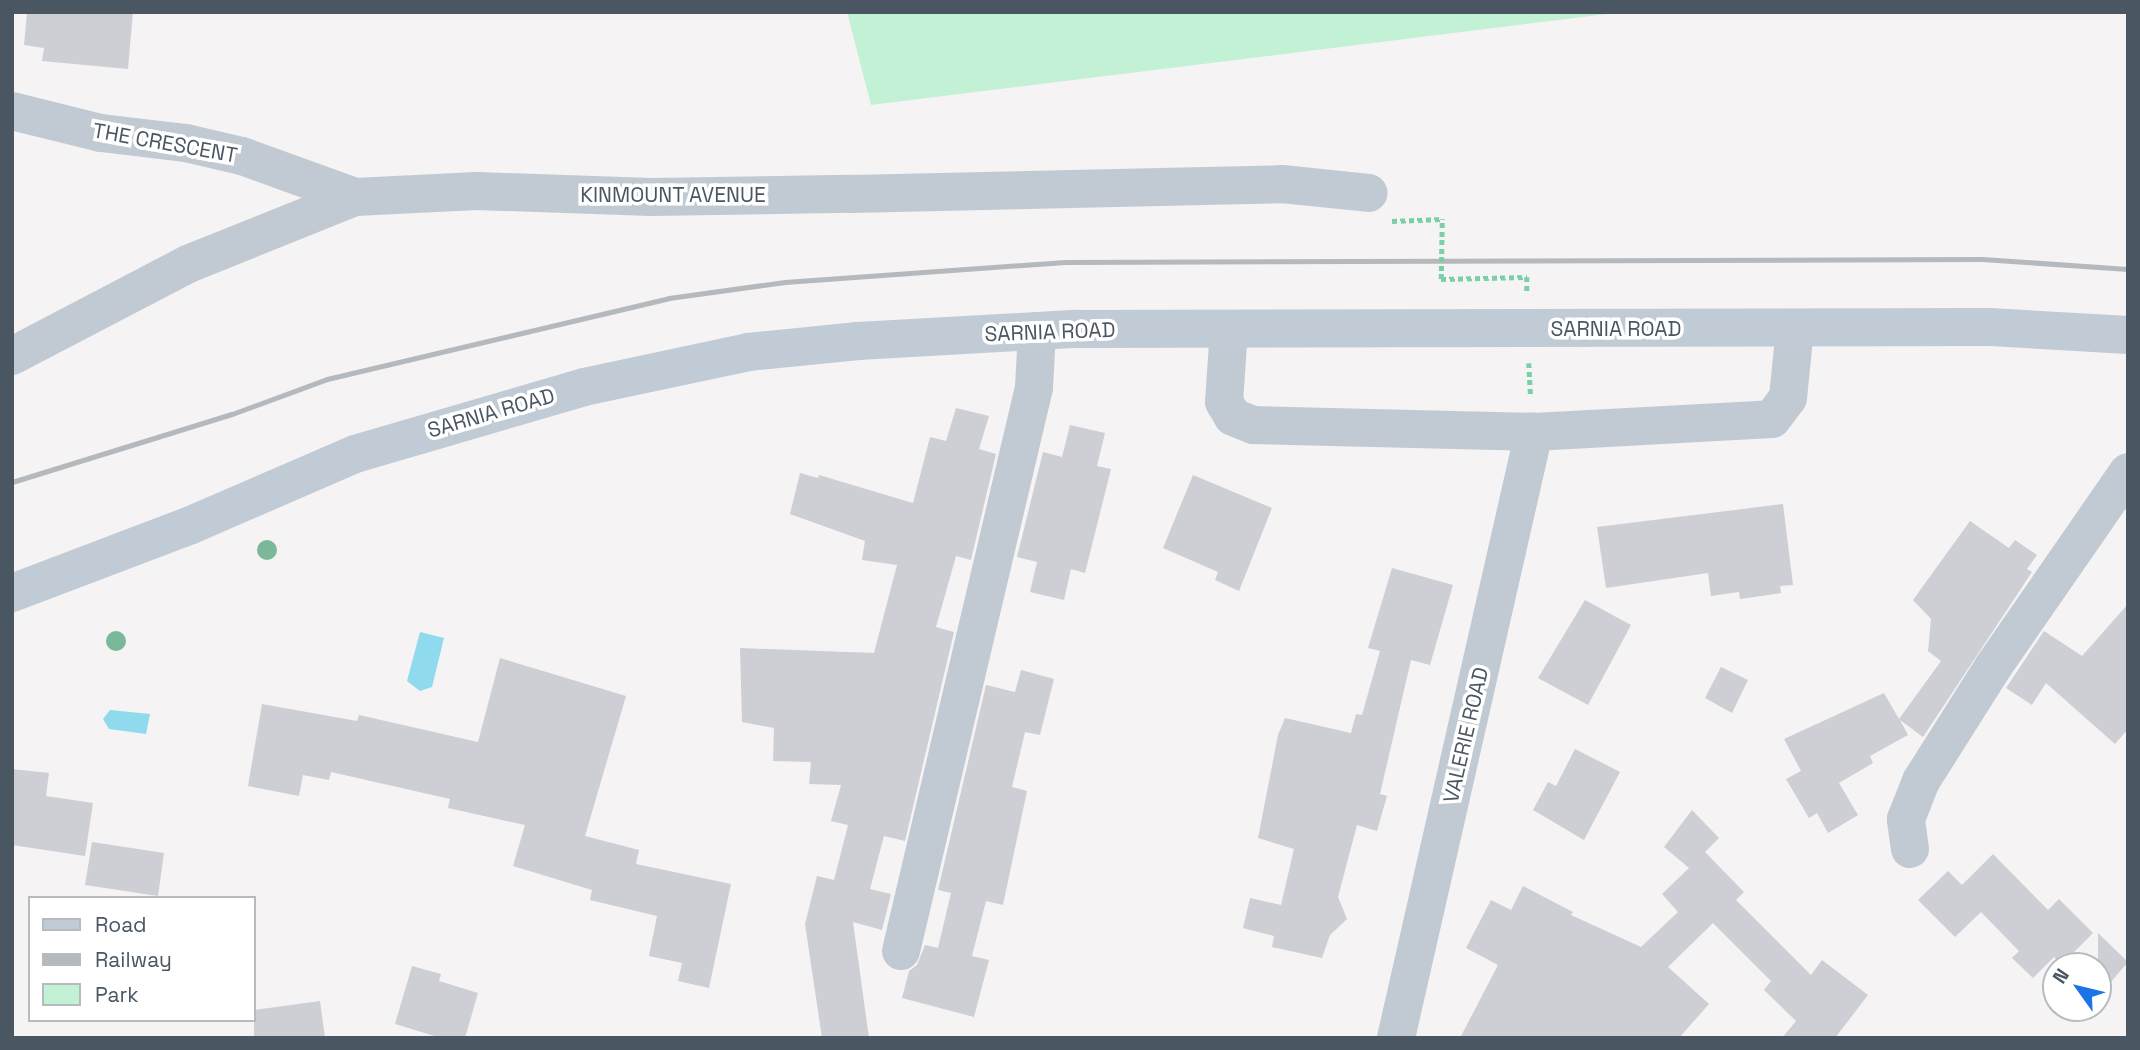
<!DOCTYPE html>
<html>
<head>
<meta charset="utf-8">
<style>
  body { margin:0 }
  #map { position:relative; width:2140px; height:1050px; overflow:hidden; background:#f5f3f3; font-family:"Space Grotesk",sans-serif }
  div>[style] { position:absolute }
  .green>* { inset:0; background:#c3f1d5 }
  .water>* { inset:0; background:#90daee }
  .building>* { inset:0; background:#cdcfd5 }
  .path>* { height:4.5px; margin-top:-2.25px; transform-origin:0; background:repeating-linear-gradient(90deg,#7ad0a6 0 5px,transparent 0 8.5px) }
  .minor>* { height:38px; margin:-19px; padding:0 19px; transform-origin:19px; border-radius:19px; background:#c1cad2 }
  .secondary>* { height:38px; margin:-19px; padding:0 19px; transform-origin:19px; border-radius:19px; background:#c1cbd6 }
  .rail>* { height:5px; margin:-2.5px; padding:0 2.5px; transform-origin:2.5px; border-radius:2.5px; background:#b5b8bd }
  .path-bridge>* { height:4.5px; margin-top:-2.25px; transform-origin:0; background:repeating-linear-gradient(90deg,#7ad0a6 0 5px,transparent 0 8.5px) }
  .trees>* { width:20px; height:20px; margin:-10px; border-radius:50%; background:#7bb799 }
  span { translate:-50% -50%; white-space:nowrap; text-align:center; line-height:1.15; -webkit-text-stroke:7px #fff; paint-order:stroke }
  .street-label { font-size:21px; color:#4a5661 }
  .frame { position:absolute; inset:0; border:14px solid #4a5661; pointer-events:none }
  .legend { position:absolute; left:28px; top:896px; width:228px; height:126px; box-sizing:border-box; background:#fff; border:2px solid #b7bbc0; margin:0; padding:9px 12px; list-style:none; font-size:21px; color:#4a5661 }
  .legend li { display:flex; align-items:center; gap:14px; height:35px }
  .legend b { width:35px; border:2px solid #b7bbc0 }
  .north { position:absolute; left:2042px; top:952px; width:70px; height:70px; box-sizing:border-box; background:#fff; border:2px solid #b7bbc0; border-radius:50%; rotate:304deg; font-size:19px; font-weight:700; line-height:28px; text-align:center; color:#4a5661 }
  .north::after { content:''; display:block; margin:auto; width:24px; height:32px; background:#1a73e8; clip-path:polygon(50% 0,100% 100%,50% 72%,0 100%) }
</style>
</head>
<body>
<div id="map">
  <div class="green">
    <i style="clip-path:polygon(847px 12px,1623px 12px,871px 105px)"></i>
  </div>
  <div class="water">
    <i style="clip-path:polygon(420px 632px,444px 638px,432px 687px,420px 691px,407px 681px)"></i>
    <i style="clip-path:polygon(110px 710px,150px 714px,146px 734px,109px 729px,103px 719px)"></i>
  </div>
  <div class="building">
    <i style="clip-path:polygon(27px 12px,133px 12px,128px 69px,42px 61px,44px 48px,24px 45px)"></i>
    <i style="clip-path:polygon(956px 408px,989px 416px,979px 449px,996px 454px,971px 560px,956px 556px,936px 627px,954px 632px,905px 841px,884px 836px,870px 889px,891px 894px,882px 930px,853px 922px,869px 1038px,822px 1038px,805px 924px,817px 876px,834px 880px,848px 825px,831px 821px,841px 785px,809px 784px,811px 762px,773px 761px,774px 728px,742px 722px,740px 648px,874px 653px,897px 565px,862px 560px,865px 541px,790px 514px,800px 473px,818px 478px,819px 475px,913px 503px,930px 437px,946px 441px)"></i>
    <i style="clip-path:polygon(1070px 425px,1105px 433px,1097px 466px,1111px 469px,1085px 573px,1071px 569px,1064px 600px,1030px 592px,1037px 562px,1017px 557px,1043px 452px,1062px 457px)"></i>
    <i style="clip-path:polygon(1193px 475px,1272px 508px,1239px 591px,1215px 580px,1218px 572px,1163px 548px)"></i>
    <i style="clip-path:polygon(1783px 504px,1793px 585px,1780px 586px,1781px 593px,1740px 599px,1739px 592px,1711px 596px,1708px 573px,1606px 588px,1597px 527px)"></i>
    <i style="clip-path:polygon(1970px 521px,2009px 548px,2015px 540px,2037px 555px,2027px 569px,2032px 572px,1923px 737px,1900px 720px,1908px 735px,1870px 756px,1873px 763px,1839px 783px,1858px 815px,1828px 833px,1817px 813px,1809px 818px,1786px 779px,1801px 771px,1784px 739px,1884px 693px,1899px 719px,1941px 661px,1928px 651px,1931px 619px,1913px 600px)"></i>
    <i style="clip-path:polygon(1392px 568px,1453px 585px,1430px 665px,1411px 660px,1380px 794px,1387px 796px,1377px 831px,1357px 825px,1338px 897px,1347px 919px,1330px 935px,1322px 958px,1272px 947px,1274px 936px,1243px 928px,1250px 898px,1281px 905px,1294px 849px,1258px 838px,1278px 735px,1285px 718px,1351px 733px,1356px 714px,1362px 715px,1380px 651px,1368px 648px)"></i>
    <i style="clip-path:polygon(1585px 600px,1631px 625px,1588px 705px,1538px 678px)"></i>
    <i style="clip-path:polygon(2128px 604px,2128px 729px,2115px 744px,2046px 683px,2032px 705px,2006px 688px,2044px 631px,2082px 656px)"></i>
    <i style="clip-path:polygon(500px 658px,626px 696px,585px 836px,639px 850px,636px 864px,731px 884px,709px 988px,678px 981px,682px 963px,649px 956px,657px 916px,590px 900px,592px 890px,513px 866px,525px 825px,448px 808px,450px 799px,331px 772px,329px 780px,303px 775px,299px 796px,248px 786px,262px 704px,357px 721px,359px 715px,478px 742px)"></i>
    <i style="clip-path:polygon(1721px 667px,1748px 680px,1732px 713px,1705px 698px)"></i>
    <i style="clip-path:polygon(1021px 670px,1054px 679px,1040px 735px,1025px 732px,1012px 787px,1027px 791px,1003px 905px,986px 901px,972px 956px,989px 960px,974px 1017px,902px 998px,909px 971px,917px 965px,925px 945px,938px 948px,951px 893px,938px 890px,986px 685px,1015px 692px)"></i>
    <i style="clip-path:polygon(1575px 749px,1620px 772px,1584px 840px,1533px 810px,1548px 782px,1556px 786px)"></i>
    <i style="clip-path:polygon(12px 769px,49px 773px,46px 796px,93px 803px,85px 856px,12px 845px)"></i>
    <i style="clip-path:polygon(1692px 810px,1719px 838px,1705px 852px,1744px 892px,1736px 900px,1811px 975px,1822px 960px,1868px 995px,1835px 1038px,1782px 1038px,1796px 1021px,1764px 990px,1771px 981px,1713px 923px,1668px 967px,1709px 1004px,1679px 1038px,1460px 1038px,1498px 965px,1466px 948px,1491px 900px,1511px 910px,1523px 886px,1573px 912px,1571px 915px,1641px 947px,1678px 912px,1662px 894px,1689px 868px,1664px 847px)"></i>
    <i style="clip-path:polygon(92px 842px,164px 853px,158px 896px,85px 885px)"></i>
    <i style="clip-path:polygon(1993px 854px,2048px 910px,2059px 899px,2093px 933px,2061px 965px,2054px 957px,2033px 978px,2012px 958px,2019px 951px,1981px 912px,1955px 937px,1918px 900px,1948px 871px,1962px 885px)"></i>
    <i style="clip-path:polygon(2098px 933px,2128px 962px,2098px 997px)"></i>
    <i style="clip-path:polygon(412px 966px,441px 974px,439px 981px,478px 993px,465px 1038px,441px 1038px,395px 1024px)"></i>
    <i style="clip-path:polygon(320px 1001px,325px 1038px,254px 1038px,254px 1010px)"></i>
  </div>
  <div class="path">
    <i style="left:1392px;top:221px;width:50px;rotate:-2.3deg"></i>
    <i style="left:1441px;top:279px;width:86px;rotate:-1.3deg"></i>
    <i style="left:1527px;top:277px;width:14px;rotate:90deg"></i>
    <i style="left:1529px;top:363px;width:33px;rotate:87deg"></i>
  </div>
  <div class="minor">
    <i style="left:12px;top:111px;width:92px;rotate:13.9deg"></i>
    <i style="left:101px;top:133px;width:86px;rotate:6.7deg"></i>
    <i style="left:186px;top:143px;width:57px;rotate:13.1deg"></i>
    <i style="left:242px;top:156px;width:120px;rotate:19.9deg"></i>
    <i style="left:1229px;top:329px;width:73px;rotate:93.9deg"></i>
    <i style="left:1224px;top:402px;width:17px;rotate:59deg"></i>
    <i style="left:1233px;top:417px;width:22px;rotate:22deg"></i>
    <i style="left:1253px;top:425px;width:281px;rotate:1.4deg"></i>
    <i style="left:1534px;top:432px;width:238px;rotate:-3.1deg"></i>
    <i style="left:1772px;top:419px;width:26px;rotate:-53deg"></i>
    <i style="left:1788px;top:398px;width:70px;rotate:-84.3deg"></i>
    <i style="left:12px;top:356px;width:199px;rotate:-27.6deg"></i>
    <i style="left:188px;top:264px;width:180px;rotate:-21.9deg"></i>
    <i style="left:355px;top:197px;width:122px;rotate:-2.8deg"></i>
    <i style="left:477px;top:191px;width:174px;rotate:2deg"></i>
    <i style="left:651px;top:197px;width:200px;rotate:-0.9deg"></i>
    <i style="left:851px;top:194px;width:431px;rotate:-1.3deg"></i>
    <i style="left:1282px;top:184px;width:87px;rotate:5.9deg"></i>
    <i style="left:1910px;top:849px;width:30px;rotate:-98deg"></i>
    <i style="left:1906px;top:819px;width:41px;rotate:-68.5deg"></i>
    <i style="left:1921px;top:781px;width:135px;rotate:-57.7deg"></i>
    <i style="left:1993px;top:667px;width:237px;rotate:-55.3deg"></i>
    <i style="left:901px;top:951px;width:578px;rotate:-76.71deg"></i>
    <i style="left:1034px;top:388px;width:57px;rotate:-87deg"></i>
    <i style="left:1396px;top:1038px;width:622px;rotate:-77.17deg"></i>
  </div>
  <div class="secondary">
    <i style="left:12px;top:593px;width:191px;rotate:-20.8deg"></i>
    <i style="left:191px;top:525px;width:179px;rotate:-23.4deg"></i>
    <i style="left:355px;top:454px;width:239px;rotate:-16.3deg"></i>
    <i style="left:584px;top:387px;width:168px;rotate:-12deg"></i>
    <i style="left:748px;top:352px;width:111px;rotate:-5.7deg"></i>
    <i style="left:858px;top:341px;width:218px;rotate:-3.2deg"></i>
    <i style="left:1076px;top:329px;width:914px;rotate:-0.13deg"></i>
    <i style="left:1990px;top:327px;width:138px;rotate:3.3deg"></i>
  </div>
  <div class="rail">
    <i style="left:12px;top:482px;width:230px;rotate:-17.2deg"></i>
    <i style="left:232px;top:414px;width:101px;rotate:-20.2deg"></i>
    <i style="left:327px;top:379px;width:351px;rotate:-13.3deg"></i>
    <i style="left:669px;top:298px;width:117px;rotate:-7.9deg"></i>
    <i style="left:785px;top:282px;width:281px;rotate:-4.1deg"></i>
    <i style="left:1065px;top:262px;width:917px;rotate:-0.19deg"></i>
    <i style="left:1982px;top:259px;width:146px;rotate:3.9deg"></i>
  </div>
  <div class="path-bridge">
    <i style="left:1441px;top:279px;width:60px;rotate:-89deg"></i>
  </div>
  <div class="trees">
    <i style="left:267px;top:550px"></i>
    <i style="left:116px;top:641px"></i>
  </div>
  <div class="street-label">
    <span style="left:165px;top:143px;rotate:10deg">THE CRESCENT</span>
    <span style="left:673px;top:195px">KINMOUNT AVENUE</span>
    <span style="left:1616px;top:329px">SARNIA ROAD</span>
    <span style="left:1050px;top:332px;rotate:-2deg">SARNIA ROAD</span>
    <span style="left:491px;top:413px;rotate:-16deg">SARNIA ROAD</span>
    <span style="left:1466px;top:735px;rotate:-77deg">VALERIE ROAD</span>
  </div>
  <div class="frame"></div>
  <ul class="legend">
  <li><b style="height:9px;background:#c1cbd6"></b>Road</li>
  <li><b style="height:9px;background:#b5b8bd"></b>Railway</li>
  <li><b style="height:19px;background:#c3f1d5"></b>Park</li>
  </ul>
  <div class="north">N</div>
</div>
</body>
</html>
